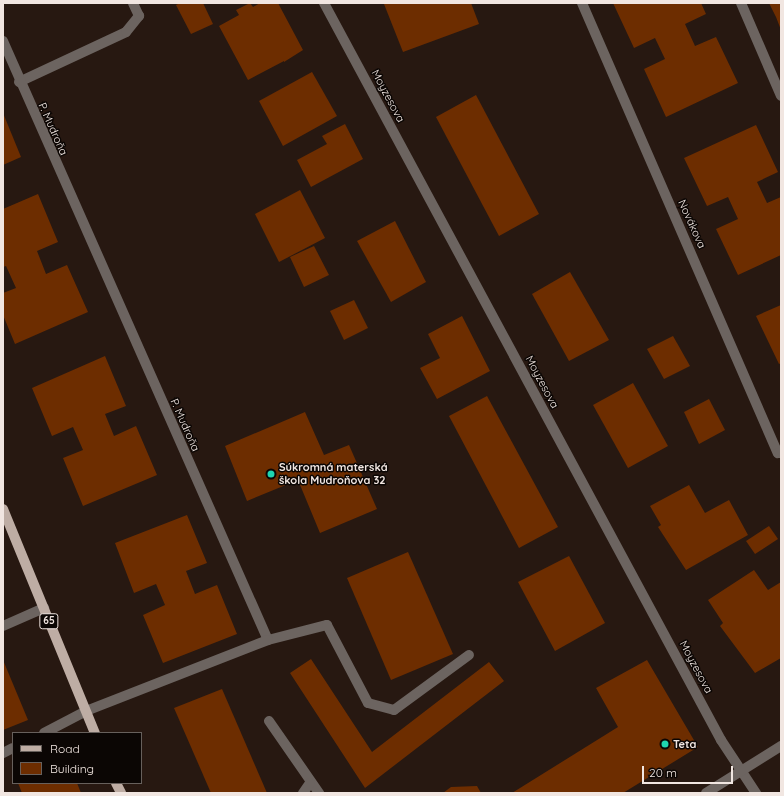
<!DOCTYPE html>
<html>
<head>
<meta charset="utf-8">
<style>
  body { margin:0 }
  #map { position:relative; width:784px; height:796px; overflow:hidden; background:#271811; font-family:Quicksand,sans-serif }
  div>[style] { position:absolute }
  .building>* { inset:0; background:#6d2d00 }
  .lane>* { height:10px; margin:-5px; padding:0 5px; transform-origin:5px; border-radius:5px; background:#6c6460 }
  .street>* { height:10px; margin:-5px; padding:0 5px; transform-origin:5px; border-radius:5px; background:#6c6460 }
  .primary>* { height:10px; margin:-5px; padding:0 5px; transform-origin:5px; border-radius:5px; background:#beada4 }
  .dots>* { width:11px; height:11px; translate:-50% -50%; box-sizing:border-box; border:2px solid #0b0604; border-radius:50% }
  span { translate:-50% -50%; white-space:nowrap; text-align:center; line-height:1.15; -webkit-text-stroke:3px #0b0604; paint-order:stroke }
  .shield-label span { padding:1px 3px; background:#0b0604; border:1px solid; border-radius:3px; -webkit-text-stroke-width:0 }
  .shield-label { font-size:10px; color:#f1e6e1; font-weight:700 }
  .street-label { font-size:11px; color:#f1e6e1 }
  .poi-label { font-size:11px; color:#f1e6e1; font-weight:700 }
  .left { translate:0 -50%; text-align:left }
  .frame { position:absolute; inset:0; border:4px solid #f1e6e1; pointer-events:none }
  .legend { position:absolute; left:12px; top:732px; width:130px; height:52px; box-sizing:border-box; background:#0b0604; border:1px solid #67605c; margin:0; padding:5px 7px; list-style:none; font-size:12px; color:#f1e6e1 }
  .legend li { display:flex; align-items:center; gap:8px; height:20px }
  .legend b { width:20px; border:1px solid #67605c }
  .scale { position:absolute; left:642px; top:766px; width:91px; height:18px; box-sizing:border-box; border:2px solid #f1e6e1; border-top:0; padding-left:5px; font-size:12px; line-height:14px; white-space:nowrap; color:#f1e6e1; -webkit-text-stroke:3px #0b0604; paint-order:stroke }
</style>
</head>
<body>
<div id="map">
  <div class="building">
    <i style="clip-path:polygon(180px 3px,203px 3px,213px 24px,191px 34px,176px 5px)"></i>
    <i style="clip-path:polygon(250px 3px,253px 7px,260px 3px,278px 3px,303px 50px,284px 62px,284px 61px,248px 80px,219px 26px,239px 15px,236px 10px)"></i>
    <i style="clip-path:polygon(471px 3px,479px 24px,403px 52px,384px 4px)"></i>
    <i style="clip-path:polygon(613px 3px,701px 3px,706px 14px,685px 24px,695px 46px,716px 37px,738px 83px,666px 117px,644px 69px,665px 59px,655px 38px,634px 48px)"></i>
    <i style="clip-path:polygon(769px 3px,781px 3px,781px 30px,776px 17px)"></i>
    <i style="clip-path:polygon(312px 72px,337px 116px,283px 146px,259px 101px)"></i>
    <i style="clip-path:polygon(476px 95px,539px 214px,499px 236px,436px 117px)"></i>
    <i style="clip-path:polygon(3px 113px,21px 157px,3px 165px)"></i>
    <i style="clip-path:polygon(345px 124px,363px 159px,311px 187px,297px 160px,327px 144px,322px 136px)"></i>
    <i style="clip-path:polygon(756px 125px,778px 172px,757px 182px,767px 203px,781px 197px,781px 255px,738px 275px,716px 229px,738px 219px,728px 197px,707px 206px,684px 158px)"></i>
    <i style="clip-path:polygon(300px 190px,325px 238px,279px 262px,255px 214px)"></i>
    <i style="clip-path:polygon(38px 194px,58px 242px,37px 251px,46px 274px,67px 265px,88px 312px,15px 344px,3px 315px,3px 293px,16px 288px,6px 266px,3px 267px,3px 209px)"></i>
    <i style="clip-path:polygon(395px 221px,426px 282px,391px 302px,357px 241px)"></i>
    <i style="clip-path:polygon(314px 246px,329px 275px,304px 287px,290px 257px)"></i>
    <i style="clip-path:polygon(570px 272px,609px 340px,569px 361px,532px 294px)"></i>
    <i style="clip-path:polygon(354px 300px,368px 328px,344px 340px,330px 311px)"></i>
    <i style="clip-path:polygon(781px 305px,781px 363px,779px 364px,756px 316px)"></i>
    <i style="clip-path:polygon(462px 316px,490px 371px,437px 399px,420px 368px,440px 358px,428px 334px)"></i>
    <i style="clip-path:polygon(673px 336px,690px 366px,664px 379px,647px 349px)"></i>
    <i style="clip-path:polygon(105px 356px,126px 406px,105px 414px,114px 436px,136px 426px,157px 475px,83px 506px,63px 458px,83px 450px,73px 427px,52px 436px,32px 388px)"></i>
    <i style="clip-path:polygon(633px 383px,668px 446px,628px 468px,593px 405px)"></i>
    <i style="clip-path:polygon(487px 396px,558px 527px,519px 548px,449px 416px)"></i>
    <i style="clip-path:polygon(709px 399px,725px 430px,699px 444px,684px 412px)"></i>
    <i style="clip-path:polygon(305px 412px,324px 455px,349px 445px,377px 509px,320px 533px,298px 480px,247px 501px,225px 446px)"></i>
    <i style="clip-path:polygon(689px 485px,705px 513px,729px 500px,748px 535px,686px 570px,658px 527px,661px 525px,650px 506px)"></i>
    <i style="clip-path:polygon(187px 515px,207px 563px,186px 571px,195px 594px,217px 585px,237px 634px,163px 663px,143px 615px,165px 605px,156px 584px,134px 593px,115px 543px)"></i>
    <i style="clip-path:polygon(769px 526px,778px 539px,755px 554px,746px 541px)"></i>
    <i style="clip-path:polygon(408px 552px,453px 654px,391px 680px,347px 578px)"></i>
    <i style="clip-path:polygon(569px 556px,605px 623px,555px 651px,518px 582px)"></i>
    <i style="clip-path:polygon(754px 570px,768px 590px,781px 582px,781px 658px,755px 673px,720px 626px,723px 623px,708px 600px)"></i>
    <i style="clip-path:polygon(311px 659px,372px 752px,489px 662px,504px 681px,365px 788px,290px 673px)"></i>
    <i style="clip-path:polygon(3px 660px,28px 720px,3px 730px)"></i>
    <i style="clip-path:polygon(647px 660px,698px 747px,623px 793px,512px 793px,618px 727px,596px 688px)"></i>
    <i style="clip-path:polygon(222px 689px,267px 793px,211px 793px,174px 708px)"></i>
    <i style="clip-path:polygon(18px 783px,77px 783px,81px 793px,22px 793px)"></i>
    <i style="clip-path:polygon(477px 786px,481px 793px,443px 793px,451px 787px)"></i>
  </div>
  <div class="lane">
    <i style="left:19px;top:82px;width:118px;rotate:-25deg"></i>
    <i style="left:126px;top:32px;width:21px;rotate:-51deg"></i>
    <i style="left:139px;top:16px;width:14px;rotate:-115deg"></i>
    <i style="left:3px;top:626px;width:45px;rotate:-23.7deg"></i>
    <i style="left:268px;top:640px;width:61px;rotate:-14.3deg"></i>
    <i style="left:327px;top:625px;width:88px;rotate:62.3deg"></i>
    <i style="left:368px;top:703px;width:27px;rotate:15deg"></i>
    <i style="left:394px;top:710px;width:93px;rotate:-36.3deg"></i>
    <i style="left:269px;top:721px;width:88px;rotate:55.2deg"></i>
    <i style="left:44px;top:733px;width:47px;rotate:-27.6deg"></i>
    <i style="left:3px;top:753px;width:11px;rotate:-27deg"></i>
    <i style="left:303px;top:793px;width:12px;rotate:-55deg"></i>
  </div>
  <div class="street">
    <i style="left:324px;top:3px;width:837px;rotate:61.69deg"></i>
    <i style="left:721px;top:740px;width:64px;rotate:56.6deg"></i>
    <i style="left:582px;top:3px;width:491px;rotate:66.5deg"></i>
    <i style="left:778px;top:453px;width:3px"></i>
    <i style="left:741px;top:3px;width:101px;rotate:66.7deg"></i>
    <i style="left:3px;top:41px;width:655px;rotate:66.14deg"></i>
    <i style="left:268px;top:640px;width:195px;rotate:158.7deg"></i>
    <i style="left:706px;top:793px;width:89px;rotate:-32.1deg"></i>
  </div>
  <div class="primary">
    <i style="left:3px;top:509px;width:242px;rotate:67.7deg"></i>
    <i style="left:116px;top:783px;width:11px;rotate:63deg"></i>
  </div>
  <div class="dots">
    <i style="left:271px;top:474px;background:#1ed5b0"></i>
    <i style="left:665px;top:744px;background:#1ed5b0"></i>
  </div>
  <div class="shield-label">
    <span style="left:49px;top:621px">65</span>
  </div>
  <div class="street-label">
    <span style="left:388px;top:96px;rotate:62deg">Moyzesova</span>
    <span style="left:53px;top:129px;rotate:66deg">P. Mudroňa</span>
    <span style="left:692px;top:224px;rotate:66deg">Novákova</span>
    <span style="left:542px;top:382px;rotate:62deg">Moyzesova</span>
    <span style="left:185px;top:425px;rotate:66deg">P. Mudroňa</span>
    <span style="left:696px;top:667px;rotate:62deg">Moyzesova</span>
  </div>
  <div class="poi-label">
    <span class="left" style="left:279px;top:474px">Súkromná materská<br>škola Mudroňova 32</span>
    <span class="left" style="left:673px;top:744px">Teta</span>
  </div>
  <div class="frame"></div>
  <ul class="legend">
  <li><b style="height:5px;background:#beada4"></b>Road</li>
  <li><b style="height:11px;background:#6d2d00"></b>Building</li>
  </ul>
  <div class="scale">20 m</div>
</div>
</body>
</html>
